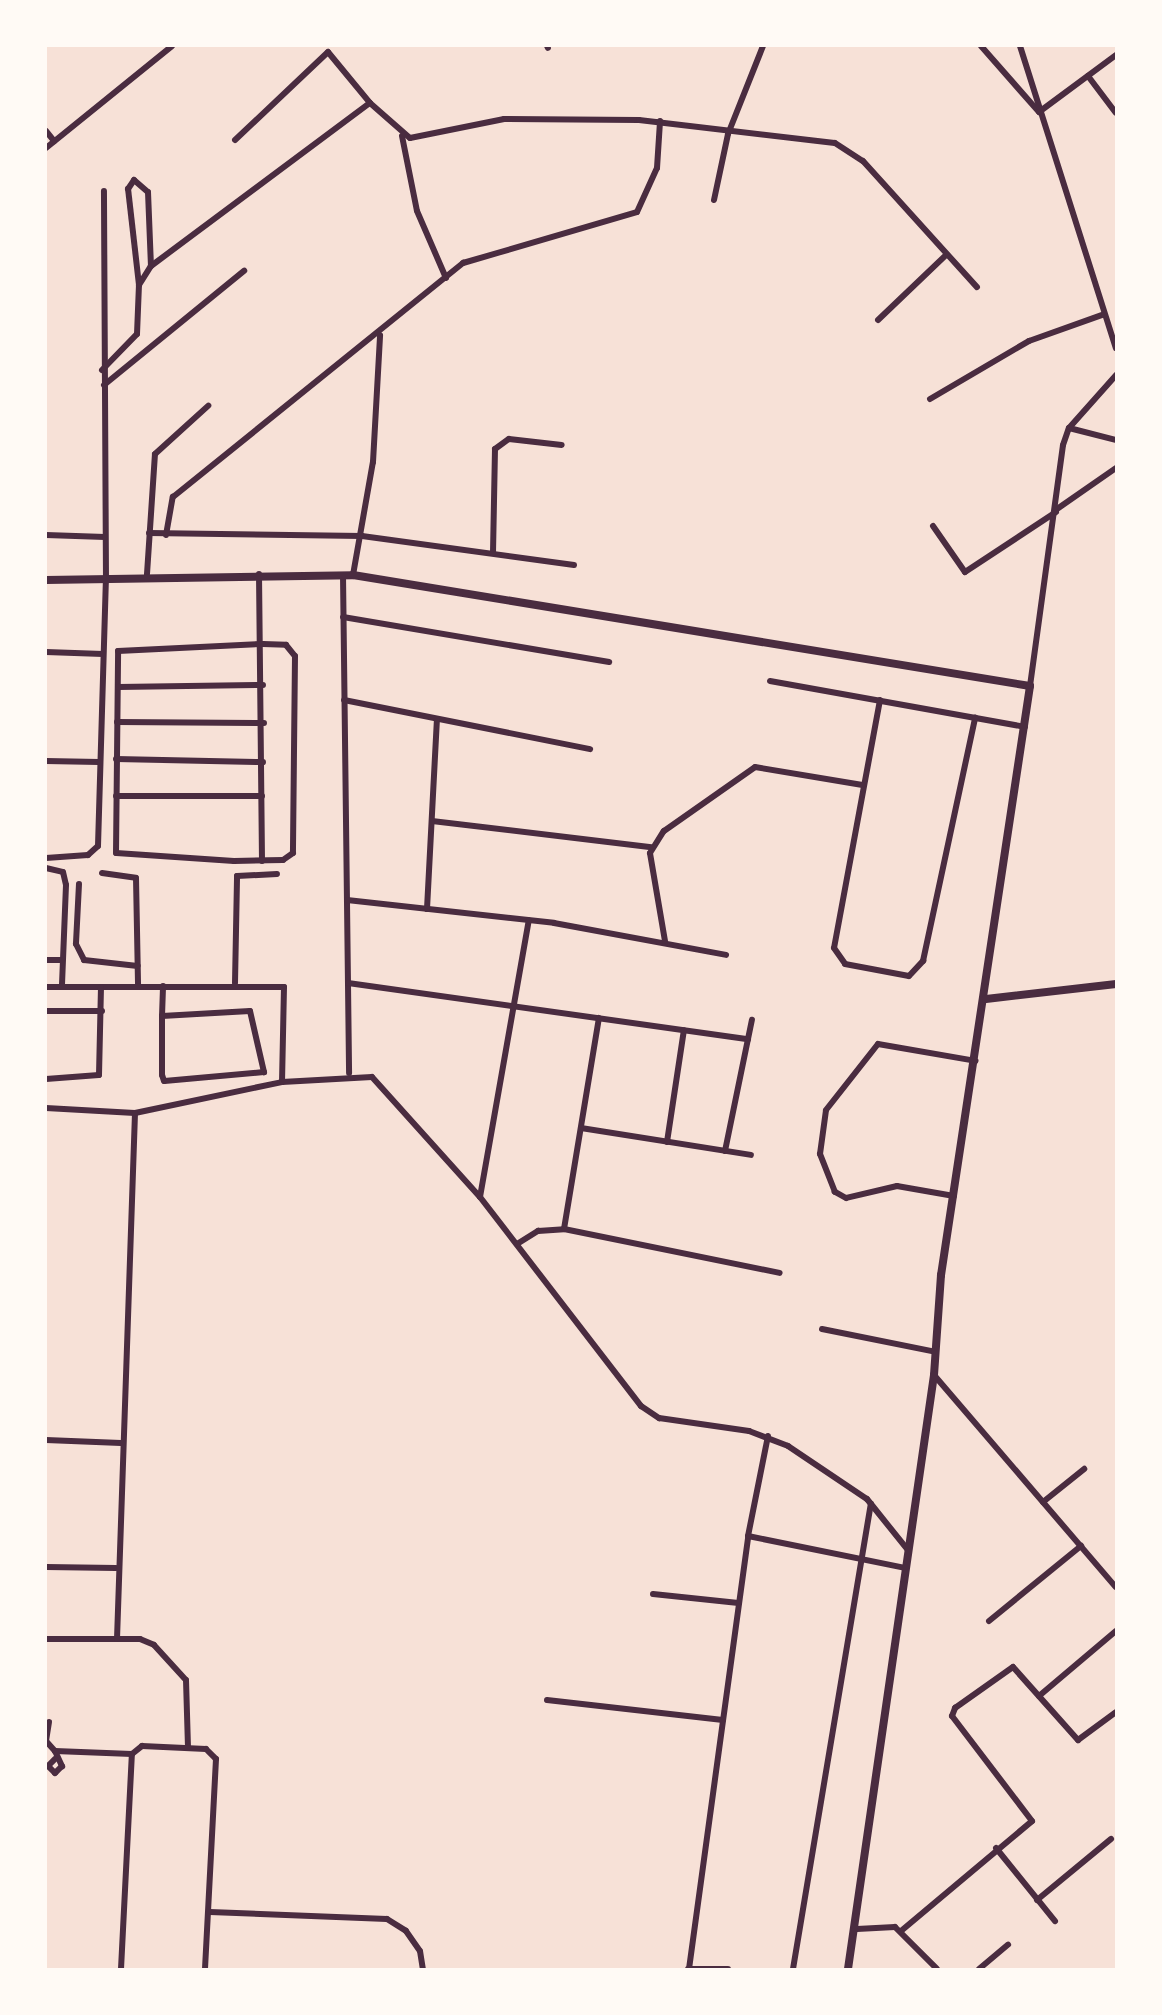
<!DOCTYPE html>
<html>
<head>
<meta charset="utf-8">
<style>
  body { margin:0 }
  #map { position:relative; width:1162px; height:2015px; overflow:hidden; background:#f7e1d7; font-family:"Playfair Display",serif }
  div>[style] { position:absolute }
  .minor>* { height:6px; margin:-3px; padding:0 3px; transform-origin:3px; border-radius:3px; background:#4a2c40 }
  .tertiary>* { height:8px; margin:-4px; padding:0 4px; transform-origin:4px; border-radius:4px; background:#4a2c40 }
  span { translate:-50% -50%; white-space:nowrap; text-align:center; line-height:1.15; -webkit-text-stroke:5px #fffaf5; paint-order:stroke }
  .frame { position:absolute; inset:0; border:47px solid #fffaf5; pointer-events:none }
</style>
</head>
<body>
<div id="map">
  <div class="minor">
    <i style="left:547px;top:46px;width:2px;rotate:63deg"></i>
    <i style="left:981px;top:46px;width:88px;rotate:48.7deg"></i>
    <i style="left:1039px;top:112px;width:96px;rotate:-36.5deg"></i>
    <i style="left:1020px;top:46px;width:317px;rotate:72.4deg"></i>
    <i style="left:1088px;top:76px;width:46px;rotate:52.9deg"></i>
    <i style="left:46px;top:131px;width:13px;rotate:51deg"></i>
    <i style="left:402px;top:136px;width:76px;rotate:78.7deg"></i>
    <i style="left:417px;top:211px;width:73px;rotate:66.6deg"></i>
    <i style="left:235px;top:140px;width:128px;rotate:-43.4deg"></i>
    <i style="left:328px;top:52px;width:66px;rotate:50.5deg"></i>
    <i style="left:46px;top:148px;width:162px;rotate:-39deg"></i>
    <i style="left:714px;top:200px;width:67px;rotate:-78deg"></i>
    <i style="left:728px;top:134px;width:95px;rotate:-68.3deg"></i>
    <i style="left:139px;top:285px;width:97px;rotate:-96.5deg"></i>
    <i style="left:128px;top:189px;width:11px;rotate:-56deg"></i>
    <i style="left:134px;top:180px;width:18px;rotate:41deg"></i>
    <i style="left:148px;top:192px;width:74px;rotate:87.7deg"></i>
    <i style="left:878px;top:320px;width:95px;rotate:-43.7deg"></i>
    <i style="left:102px;top:370px;width:50px;rotate:-45.8deg"></i>
    <i style="left:137px;top:334px;width:49px;rotate:-87.7deg"></i>
    <i style="left:139px;top:285px;width:22px;rotate:-58deg"></i>
    <i style="left:151px;top:266px;width:273px;rotate:-36.7deg"></i>
    <i style="left:370px;top:103px;width:53px;rotate:41.2deg"></i>
    <i style="left:410px;top:138px;width:96px;rotate:-11.4deg"></i>
    <i style="left:504px;top:119px;width:135px;rotate:0.4deg"></i>
    <i style="left:639px;top:120px;width:197px;rotate:6.7deg"></i>
    <i style="left:835px;top:143px;width:33px;rotate:33deg"></i>
    <i style="left:863px;top:161px;width:170px;rotate:47.9deg"></i>
    <i style="left:104px;top:385px;width:181px;rotate:-39.2deg"></i>
    <i style="left:930px;top:399px;width:115px;rotate:-30.4deg"></i>
    <i style="left:1029px;top:341px;width:77px;rotate:-19.6deg"></i>
    <i style="left:1069px;top:428px;width:49px;rotate:14.3deg"></i>
    <i style="left:1057px;top:509px;width:72px;rotate:-34.8deg"></i>
    <i style="left:933px;top:526px;width:56px;rotate:55.2deg"></i>
    <i style="left:965px;top:572px;width:109px;rotate:-33.4deg"></i>
    <i style="left:149px;top:533px;width:213px;rotate:0.8deg"></i>
    <i style="left:362px;top:536px;width:214px;rotate:7.8deg"></i>
    <i style="left:46px;top:535px;width:59px;rotate:1.9deg"></i>
    <i style="left:166px;top:535px;width:39px;rotate:-80deg"></i>
    <i style="left:173px;top:497px;width:373px;rotate:-38.9deg"></i>
    <i style="left:463px;top:263px;width:181px;rotate:-16.3deg"></i>
    <i style="left:637px;top:212px;width:48px;rotate:-65.6deg"></i>
    <i style="left:657px;top:168px;width:47px;rotate:-86.3deg"></i>
    <i style="left:493px;top:553px;width:104px;rotate:-88.9deg"></i>
    <i style="left:495px;top:449px;width:17px;rotate:-36deg"></i>
    <i style="left:509px;top:439px;width:53px;rotate:6.5deg"></i>
    <i style="left:147px;top:574px;width:120px;rotate:-86.2deg"></i>
    <i style="left:155px;top:454px;width:72px;rotate:-42.2deg"></i>
    <i style="left:259px;top:574px;width:287px;rotate:89.4deg"></i>
    <i style="left:343px;top:575px;width:498px;rotate:89.3deg"></i>
    <i style="left:353px;top:575px;width:115px;rotate:-80deg"></i>
    <i style="left:373px;top:462px;width:127px;rotate:-86.8deg"></i>
    <i style="left:343px;top:617px;width:270px;rotate:9.6deg"></i>
    <i style="left:263px;top:644px;width:23px;rotate:2deg"></i>
    <i style="left:286px;top:645px;width:14px;rotate:51deg"></i>
    <i style="left:295px;top:656px;width:197px;rotate:90.6deg"></i>
    <i style="left:293px;top:853px;width:12px;rotate:145deg"></i>
    <i style="left:283px;top:860px;width:49px;rotate:178.8deg"></i>
    <i style="left:234px;top:861px;width:118px;rotate:-176.1deg"></i>
    <i style="left:116px;top:853px;width:202px;rotate:-89.4deg"></i>
    <i style="left:118px;top:651px;width:145px;rotate:-2.8deg"></i>
    <i style="left:46px;top:652px;width:57px;rotate:2deg"></i>
    <i style="left:770px;top:681px;width:259px;rotate:10.2deg"></i>
    <i style="left:1030px;top:686px;width:243px;rotate:-82.2deg"></i>
    <i style="left:1063px;top:445px;width:18px;rotate:-71deg"></i>
    <i style="left:1069px;top:428px;width:71px;rotate:-48.4deg"></i>
    <i style="left:118px;top:687px;width:145px;rotate:-0.8deg"></i>
    <i style="left:344px;top:700px;width:251px;rotate:11.3deg"></i>
    <i style="left:880px;top:700px;width:252px;rotate:100.5deg"></i>
    <i style="left:834px;top:948px;width:19px;rotate:55deg"></i>
    <i style="left:845px;top:964px;width:65px;rotate:10.6deg"></i>
    <i style="left:909px;top:976px;width:21px;rotate:-47deg"></i>
    <i style="left:923px;top:961px;width:249px;rotate:-77.9deg"></i>
    <i style="left:117px;top:722px;width:147px;rotate:0.4deg"></i>
    <i style="left:116px;top:759px;width:147px;rotate:1.2deg"></i>
    <i style="left:46px;top:761px;width:53px;rotate:1.1deg"></i>
    <i style="left:116px;top:796px;width:146px"></i>
    <i style="left:432px;top:821px;width:221px;rotate:6.8deg"></i>
    <i style="left:46px;top:858px;width:42px;rotate:-4.1deg"></i>
    <i style="left:88px;top:855px;width:13px;rotate:-42deg"></i>
    <i style="left:98px;top:846px;width:265px;rotate:-88.3deg"></i>
    <i style="left:106px;top:581px;width:390px;rotate:-90.3deg"></i>
    <i style="left:46px;top:868px;width:17px;rotate:13deg"></i>
    <i style="left:63px;top:872px;width:13px;rotate:77deg"></i>
    <i style="left:66px;top:885px;width:101px;rotate:92.3deg"></i>
    <i style="left:102px;top:873px;width:34px;rotate:8deg"></i>
    <i style="left:136px;top:878px;width:109px;rotate:88.9deg"></i>
    <i style="left:79px;top:884px;width:60px;rotate:92.9deg"></i>
    <i style="left:76px;top:944px;width:18px;rotate:63deg"></i>
    <i style="left:84px;top:960px;width:54px;rotate:6.3deg"></i>
    <i style="left:347px;top:900px;width:208px;rotate:6.3deg"></i>
    <i style="left:554px;top:923px;width:175px;rotate:10.5deg"></i>
    <i style="left:427px;top:909px;width:190px;rotate:-87deg"></i>
    <i style="left:665px;top:941px;width:89px;rotate:-99.7deg"></i>
    <i style="left:650px;top:853px;width:26px;rotate:-58deg"></i>
    <i style="left:664px;top:831px;width:111px;rotate:-35.1deg"></i>
    <i style="left:755px;top:767px;width:109px;rotate:9.5deg"></i>
    <i style="left:46px;top:960px;width:16px"></i>
    <i style="left:235px;top:983px;width:107px;rotate:-88.9deg"></i>
    <i style="left:237px;top:876px;width:40px;rotate:-2.9deg"></i>
    <i style="left:348px;top:983px;width:404px;rotate:8deg"></i>
    <i style="left:46px;top:987px;width:238px"></i>
    <i style="left:284px;top:987px;width:95px;rotate:91.2deg"></i>
    <i style="left:46px;top:1011px;width:56px"></i>
    <i style="left:162px;top:1016px;width:88px;rotate:-3.3deg"></i>
    <i style="left:250px;top:1011px;width:63px;rotate:77.1deg"></i>
    <i style="left:264px;top:1072px;width:100px;rotate:174.9deg"></i>
    <i style="left:164px;top:1081px;width:6px;rotate:-108deg"></i>
    <i style="left:162px;top:1075px;width:59px;rotate:-90deg"></i>
    <i style="left:162px;top:1016px;width:30px;rotate:-88deg"></i>
    <i style="left:46px;top:1079px;width:53px;rotate:-4.3deg"></i>
    <i style="left:99px;top:1075px;width:88px;rotate:-88.7deg"></i>
    <i style="left:46px;top:1108px;width:89px;rotate:3.2deg"></i>
    <i style="left:135px;top:1113px;width:150px;rotate:-11.9deg"></i>
    <i style="left:282px;top:1082px;width:90px;rotate:-3.2deg"></i>
    <i style="left:372px;top:1077px;width:161px;rotate:48deg"></i>
    <i style="left:480px;top:1197px;width:264px;rotate:52.4deg"></i>
    <i style="left:641px;top:1406px;width:22px;rotate:34deg"></i>
    <i style="left:659px;top:1418px;width:91px;rotate:8.2deg"></i>
    <i style="left:749px;top:1431px;width:42px;rotate:21deg"></i>
    <i style="left:788px;top:1446px;width:95px;rotate:33.9deg"></i>
    <i style="left:867px;top:1499px;width:64px;rotate:51.3deg"></i>
    <i style="left:581px;top:1128px;width:172px;rotate:9deg"></i>
    <i style="left:667px;top:1142px;width:113px;rotate:-81.4deg"></i>
    <i style="left:725px;top:1151px;width:134px;rotate:-78.4deg"></i>
    <i style="left:954px;top:1196px;width:58px;rotate:-170deg"></i>
    <i style="left:897px;top:1186px;width:52px;rotate:166.8deg"></i>
    <i style="left:846px;top:1198px;width:13px;rotate:-151deg"></i>
    <i style="left:835px;top:1192px;width:41px;rotate:-111.5deg"></i>
    <i style="left:820px;top:1154px;width:44px;rotate:-82.2deg"></i>
    <i style="left:826px;top:1110px;width:84px;rotate:-51.8deg"></i>
    <i style="left:878px;top:1044px;width:99px;rotate:9.8deg"></i>
    <i style="left:480px;top:1197px;width:281px;rotate:-80deg"></i>
    <i style="left:564px;top:1229px;width:214px;rotate:-80.6deg"></i>
    <i style="left:517px;top:1244px;width:25px;rotate:-32deg"></i>
    <i style="left:538px;top:1231px;width:26px;rotate:-4deg"></i>
    <i style="left:564px;top:1229px;width:220px;rotate:11.5deg"></i>
    <i style="left:822px;top:1329px;width:116px;rotate:11.4deg"></i>
    <i style="left:934px;top:1375px;width:279px;rotate:49.4deg"></i>
    <i style="left:46px;top:1440px;width:75px;rotate:2.3deg"></i>
    <i style="left:1043px;top:1502px;width:53px;rotate:-38.8deg"></i>
    <i style="left:748px;top:1536px;width:160px;rotate:11.5deg"></i>
    <i style="left:46px;top:1567px;width:70px;rotate:0.8deg"></i>
    <i style="left:653px;top:1594px;width:86px;rotate:6deg"></i>
    <i style="left:989px;top:1621px;width:119px;rotate:-39.2deg"></i>
    <i style="left:46px;top:1639px;width:94px"></i>
    <i style="left:140px;top:1639px;width:15px;rotate:23deg"></i>
    <i style="left:154px;top:1645px;width:47px;rotate:47.6deg"></i>
    <i style="left:186px;top:1680px;width:68px;rotate:88.3deg"></i>
    <i style="left:117px;top:1639px;width:526px;rotate:-88.04deg"></i>
    <i style="left:1039px;top:1696px;width:101px;rotate:-40.2deg"></i>
    <i style="left:547px;top:1700px;width:177px;rotate:6.5deg"></i>
    <i style="left:49px;top:1722px;width:19px;rotate:99deg"></i>
    <i style="left:46px;top:1741px;width:13px;rotate:48deg"></i>
    <i style="left:55px;top:1751px;width:77px;rotate:2.2deg"></i>
    <i style="left:55px;top:1751px;width:17px;rotate:65deg"></i>
    <i style="left:62px;top:1766px;width:10px;rotate:135deg"></i>
    <i style="left:55px;top:1773px;width:10px;rotate:-135deg"></i>
    <i style="left:48px;top:1766px;width:10px;rotate:-45deg"></i>
    <i style="left:996px;top:1848px;width:94px;rotate:51.1deg"></i>
    <i style="left:1037px;top:1900px;width:96px;rotate:-39.5deg"></i>
    <i style="left:210px;top:1912px;width:177px;rotate:2.3deg"></i>
    <i style="left:387px;top:1919px;width:22px;rotate:32deg"></i>
    <i style="left:406px;top:1931px;width:24px;rotate:55deg"></i>
    <i style="left:420px;top:1951px;width:18px;rotate:81deg"></i>
    <i style="left:857px;top:1929px;width:38px;rotate:-3deg"></i>
    <i style="left:895px;top:1927px;width:59px;rotate:45deg"></i>
    <i style="left:901px;top:1931px;width:171px;rotate:-40deg"></i>
    <i style="left:1032px;top:1821px;width:132px;rotate:-127.3deg"></i>
    <i style="left:952px;top:1716px;width:9px;rotate:-69deg"></i>
    <i style="left:955px;top:1708px;width:71px;rotate:-35.3deg"></i>
    <i style="left:1013px;top:1667px;width:98px;rotate:48.3deg"></i>
    <i style="left:1078px;top:1740px;width:47px;rotate:-36.4deg"></i>
    <i style="left:121px;top:1969px;width:215px;rotate:-87.1deg"></i>
    <i style="left:132px;top:1754px;width:13px;rotate:-39deg"></i>
    <i style="left:142px;top:1746px;width:64px;rotate:2.7deg"></i>
    <i style="left:206px;top:1749px;width:14px;rotate:45deg"></i>
    <i style="left:216px;top:1759px;width:210px;rotate:93deg"></i>
    <i style="left:688px;top:1969px;width:40px"></i>
    <i style="left:689px;top:1969px;width:437px;rotate:-82.2deg"></i>
    <i style="left:748px;top:1536px;width:102px;rotate:-78.7deg"></i>
    <i style="left:793px;top:1969px;width:472px;rotate:-80.5deg"></i>
    <i style="left:979px;top:1969px;width:38px;rotate:-40deg"></i>
  </div>
  <div class="tertiary">
    <i style="left:46px;top:580px;width:307px;rotate:-0.9deg"></i>
    <i style="left:353px;top:575px;width:686px;rotate:9.31deg"></i>
    <i style="left:1030px;top:686px;width:596px;rotate:98.59deg"></i>
    <i style="left:941px;top:1275px;width:100px;rotate:94deg"></i>
    <i style="left:934px;top:1375px;width:600px;rotate:98.24deg"></i>
    <i style="left:986px;top:999px;width:131px;rotate:-6.6deg"></i>
  </div>
  <div class="frame"></div>
</div>
</body>
</html>
